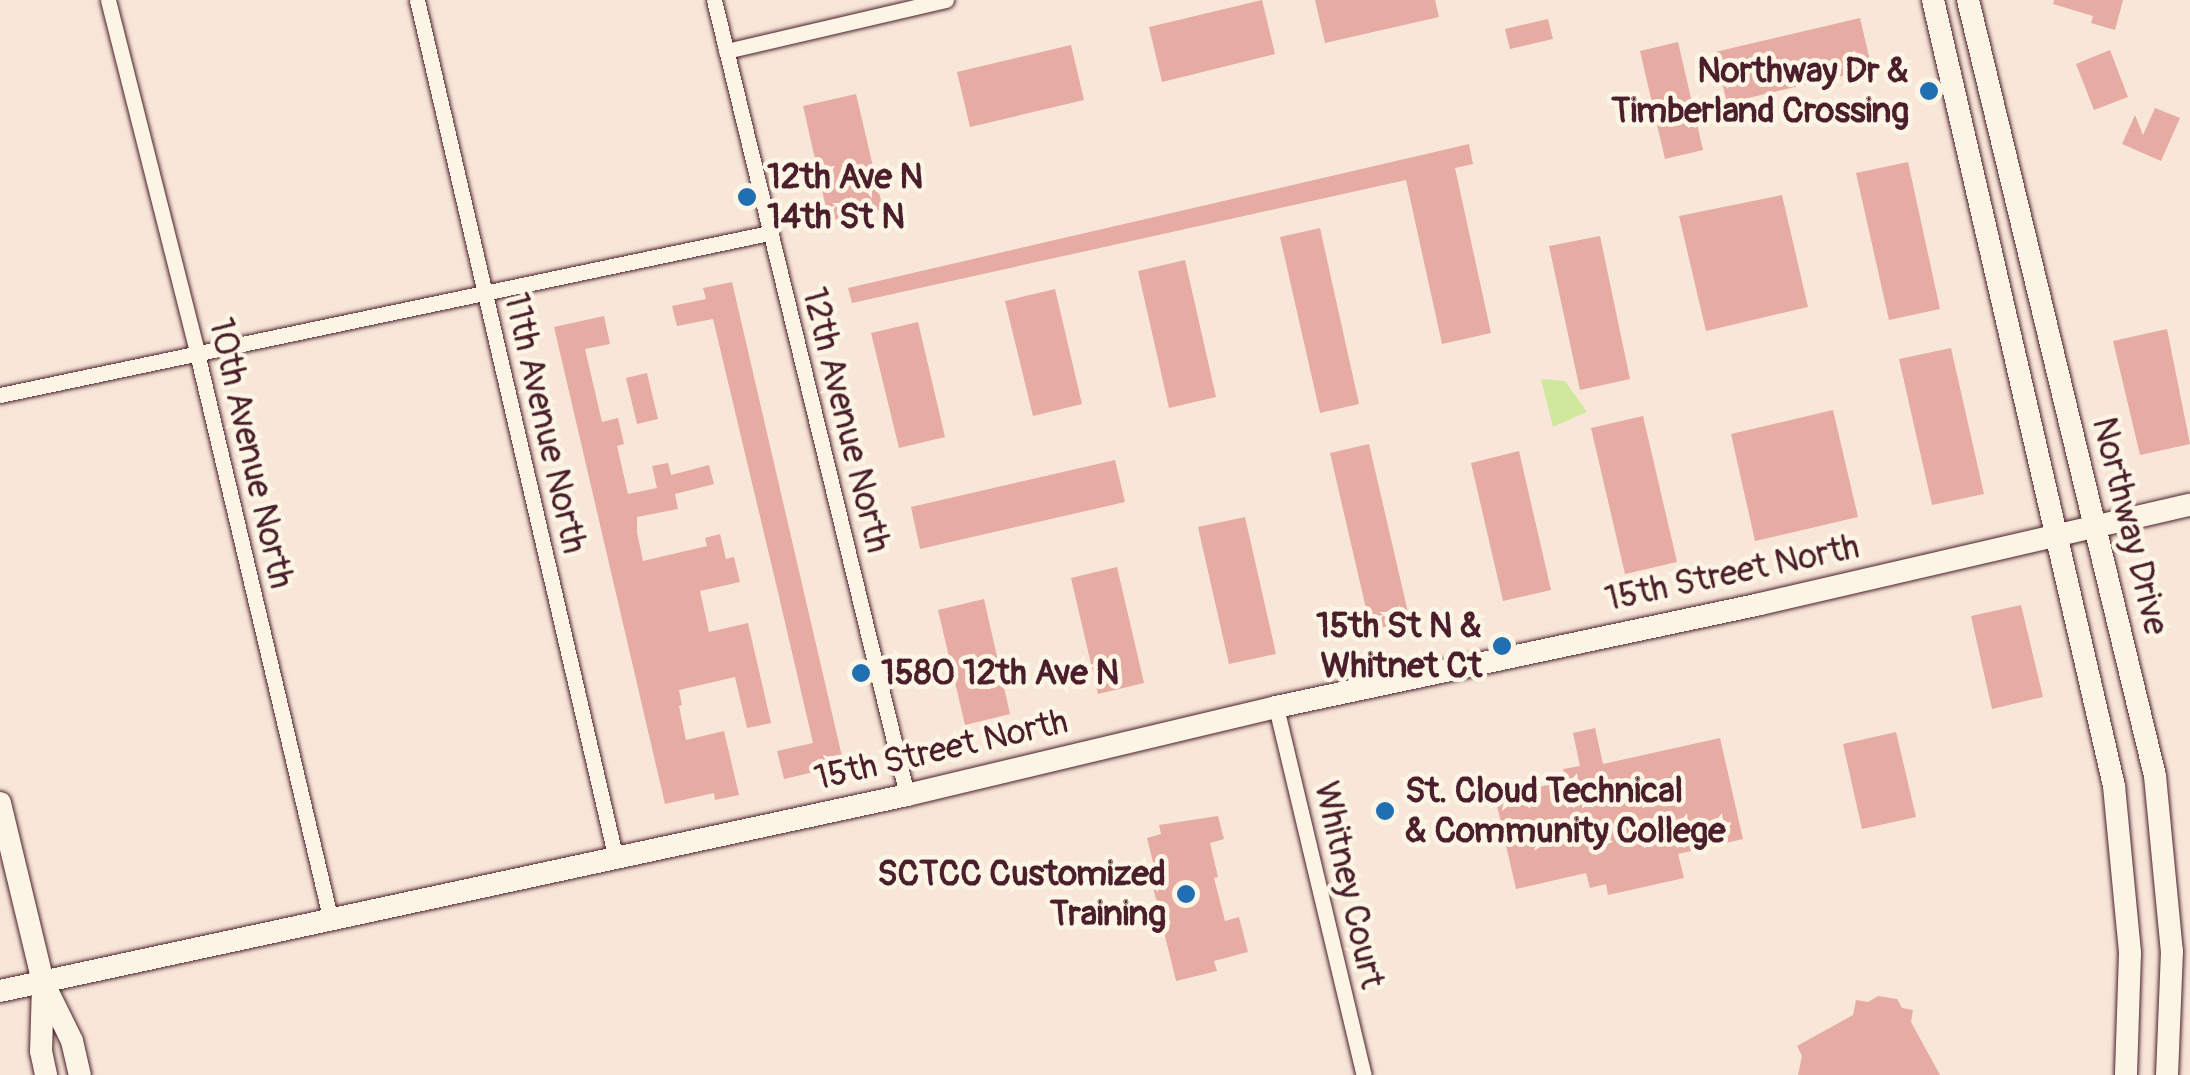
<!DOCTYPE html>
<html>
<head>
<meta charset="utf-8">
<style>
  body { margin:0 }
  #map { position:relative; width:2190px; height:1075px; overflow:hidden; background:#f8e6d8; font-family:Pangolin,sans-serif }
  div>[style] { position:absolute }
  .green>* { inset:0; background:#d0e89e }
  .building>* { inset:0; background:#e6aca3 }
  .roads { filter:drop-shadow(0 0 2px #4a1f2b) drop-shadow(0 0 2px #4a1f2b) }
  .street>* { height:15px; margin:-7.5px; padding:0 7.5px; transform-origin:7.5px; border-radius:7.5px; background:#fcf5e5 }
  .secondary>* { height:22px; margin:-11px; padding:0 11px; transform-origin:11px; border-radius:11px; background:#fcf5e5 }
  .dots>* { width:28px; height:28px; translate:-50% -50%; box-sizing:border-box; border:5px solid #fcf5e5; border-radius:50% }
  span { translate:-50% -50%; white-space:nowrap; text-align:center; line-height:1.15; -webkit-text-stroke:9px #fcf5e5; paint-order:stroke }
  .poi-label { font-size:35px; color:#4a1f2b; font-weight:700 }
  .right { translate:-100% -50%; text-align:right }
  .left { translate:0 -50%; text-align:left }
  .street-label { font-size:35px; color:#4a1f2b }
</style>
</head>
<body>
<div id="map">
  <div class="green">
    <i style="clip-path:polygon(1541px 379px,1565px 381px,1587px 412px,1553px 427px)"></i>
  </div>
  <div class="building">
    <i style="clip-path:polygon(1262px 0,1275px 54px,1162px 82px,1149px 27px)"></i>
    <i style="clip-path:polygon(1315px 0,1435px 0,1439px 17px,1325px 43px)"></i>
    <i style="clip-path:polygon(2054px 0,2123px 0,2115px 30px,2091px 23px,2093px 16px,2053px 4px)"></i>
    <i style="clip-path:polygon(1860px 18px,1872px 69px,1727px 103px,1715px 52px)"></i>
    <i style="clip-path:polygon(1548px 19px,1553px 39px,1510px 49px,1505px 29px)"></i>
    <i style="clip-path:polygon(1678px 42px,1703px 150px,1665px 159px,1640px 51px)"></i>
    <i style="clip-path:polygon(1071px 45px,1084px 100px,970px 127px,957px 72px)"></i>
    <i style="clip-path:polygon(2110px 50px,2128px 97px,2094px 110px,2076px 64px)"></i>
    <i style="clip-path:polygon(856px 94px,883px 209px,829px 221px,803px 106px)"></i>
    <i style="clip-path:polygon(2155px 108px,2180px 118px,2161px 161px,2122px 144px,2135px 115px,2143px 135px)"></i>
    <i style="clip-path:polygon(1469px 144px,1473px 164px,1455px 168px,1491px 333px,1442px 344px,1406px 180px,852px 303px,848px 288px)"></i>
    <i style="clip-path:polygon(1908px 162px,1940px 309px,1889px 320px,1856px 173px)"></i>
    <i style="clip-path:polygon(1782px 195px,1808px 307px,1706px 331px,1679px 216px)"></i>
    <i style="clip-path:polygon(1320px 228px,1359px 404px,1320px 413px,1280px 237px)"></i>
    <i style="clip-path:polygon(1600px 236px,1630px 379px,1580px 390px,1549px 246px)"></i>
    <i style="clip-path:polygon(1185px 260px,1216px 397px,1169px 408px,1138px 271px)"></i>
    <i style="clip-path:polygon(732px 282px,844px 765px,784px 779px,777px 751px,813px 743px,777px 588px,713px 319px,677px 326px,672px 306px,706px 299px,703px 288px)"></i>
    <i style="clip-path:polygon(1055px 289px,1082px 404px,1033px 416px,1005px 301px)"></i>
    <i style="clip-path:polygon(604px 316px,610px 344px,585px 349px,602px 422px,618px 418px,624px 444px,617px 446px,628px 494px,657px 488px,652px 466px,668px 463px,671px 475px,709px 465px,714px 484px,675px 494px,678px 509px,637px 517px,637px 532px,643px 561px,707px 546px,705px 538px,720px 534px,726px 559px,734px 557px,740px 582px,700px 591px,709px 632px,748px 623px,771px 723px,747px 728px,735px 677px,679px 690px,682px 705px,679px 706px,686px 740px,724px 731px,739px 795px,715px 800px,714px 793px,665px 804px,554px 327px)"></i>
    <i style="clip-path:polygon(918px 322px,945px 437px,899px 448px,871px 333px)"></i>
    <i style="clip-path:polygon(2167px 329px,2190px 444px,2140px 455px,2113px 341px)"></i>
    <i style="clip-path:polygon(1951px 348px,1984px 494px,1932px 505px,1899px 359px)"></i>
    <i style="clip-path:polygon(647px 373px,658px 419px,637px 424px,626px 378px)"></i>
    <i style="clip-path:polygon(1833px 410px,1858px 517px,1755px 541px,1731px 434px)"></i>
    <i style="clip-path:polygon(1643px 416px,1677px 562px,1625px 574px,1591px 428px)"></i>
    <i style="clip-path:polygon(1369px 444px,1410px 621px,1371px 630px,1330px 453px)"></i>
    <i style="clip-path:polygon(1519px 451px,1551px 590px,1503px 601px,1471px 463px)"></i>
    <i style="clip-path:polygon(1115px 460px,1125px 502px,920px 549px,911px 507px)"></i>
    <i style="clip-path:polygon(1245px 517px,1276px 654px,1229px 664px,1198px 527px)"></i>
    <i style="clip-path:polygon(1117px 567px,1144px 683px,1098px 694px,1071px 578px)"></i>
    <i style="clip-path:polygon(984px 599px,1010px 714px,965px 725px,938px 610px)"></i>
    <i style="clip-path:polygon(2021px 605px,2043px 697px,1992px 709px,1971px 616px)"></i>
    <i style="clip-path:polygon(1595px 728px,1603px 764px,1720px 738px,1743px 839px,1678px 854px,1684px 878px,1608px 895px,1606px 884px,1590px 888px,1586px 873px,1516px 889px,1495px 797px,1566px 781px,1563px 769px,1580px 766px,1573px 733px)"></i>
    <i style="clip-path:polygon(1896px 732px,1916px 817px,1862px 829px,1843px 744px)"></i>
    <i style="clip-path:polygon(1218px 816px,1224px 839px,1210px 843px,1218px 877px,1214px 878px,1225px 921px,1239px 917px,1248px 952px,1214px 961px,1217px 971px,1176px 981px,1153px 887px,1159px 886px,1147px 838px,1161px 834px,1159px 825px)"></i>
    <i style="clip-path:polygon(1878px 996px,1897px 999px,1902px 1008px,1913px 1010px,1911px 1022px,1940px 1075px,1798px 1075px,1802px 1056px,1797px 1046px,1853px 1015px,1856px 1000px,1868px 1002px)"></i>
  </div>
  <div class="roads">
    <div class="street">
      <i style="left:108px;top:0;width:364px;rotate:75.8deg"></i>
      <i style="left:197px;top:353px;width:584px;rotate:76.73deg"></i>
      <i style="left:417px;top:0;width:882px;rotate:76.96deg"></i>
      <i style="left:714px;top:0;width:818px;rotate:76.35deg"></i>
      <i style="left:726px;top:51px;width:226px;rotate:-13.1deg"></i>
      <i style="left:0;top:395px;width:786px;rotate:-11.9deg"></i>
      <i style="left:1276px;top:707px;width:378px;rotate:76.6deg"></i>
    </div>
    <div class="secondary">
      <i style="left:1933px;top:0;width:807px;rotate:77.03deg"></i>
      <i style="left:2114px;top:786px;width:168px;rotate:84.5deg"></i>
      <i style="left:2130px;top:953px;width:122px;rotate:91.9deg"></i>
      <i style="left:1968px;top:0;width:798px;rotate:76.45deg"></i>
      <i style="left:2155px;top:776px;width:176px;rotate:84.5deg"></i>
      <i style="left:2172px;top:951px;width:124px;rotate:92.3deg"></i>
      <i style="left:0;top:803px;width:184px;rotate:76.5deg"></i>
      <i style="left:43px;top:982px;width:66px;rotate:63.8deg"></i>
      <i style="left:72px;top:1041px;width:35px;rotate:77deg"></i>
      <i style="left:43px;top:985px;width:66px;rotate:91.7deg"></i>
      <i style="left:41px;top:1051px;width:25px;rotate:78deg"></i>
      <i style="left:0;top:991px;width:928px;rotate:-12.19deg"></i>
      <i style="left:907px;top:795px;width:379px;rotate:-13.4deg"></i>
      <i style="left:1276px;top:707px;width:495px;rotate:-12deg"></i>
      <i style="left:1760px;top:604px;width:441px;rotate:-13deg"></i>
    </div>
  </div>
  <div class="dots">
    <i style="left:1929px;top:91px;background:#1f6fb2"></i>
    <i style="left:747px;top:197px;background:#1f6fb2"></i>
    <i style="left:1502px;top:646px;background:#1f6fb2"></i>
    <i style="left:861px;top:673px;background:#1f6fb2"></i>
    <i style="left:1385px;top:811px;background:#1f6fb2"></i>
    <i style="left:1186px;top:894px;background:#1f6fb2"></i>
  </div>
  <div class="poi-label">
    <span class="right" style="left:1909px;top:91px">Northway Dr &amp;<br>Timberland Crossing</span>
    <span class="left" style="left:767px;top:197px">12th Ave N<br>14th St N</span>
    <span class="right" style="left:1482px;top:646px">15th St N &amp;<br>Whitnet Ct</span>
    <span class="left" style="left:881px;top:673px">1580 12th Ave N</span>
    <span class="left" style="left:1405px;top:811px">St. Cloud Technical<br>&amp; Community College</span>
    <span class="right" style="left:1166px;top:894px">SCTCC Customized<br>Training</span>
  </div>
  <div class="street-label">
    <span style="left:846px;top:420px;rotate:76deg">12th Avenue North</span>
    <span style="left:545px;top:423px;rotate:77deg">11th Avenue North</span>
    <span style="left:251px;top:453px;rotate:77deg">10th Avenue North</span>
    <span style="left:2130px;top:526px;rotate:76deg">Northway Drive</span>
    <span style="left:1732px;top:573px;rotate:-12deg">15th Street North</span>
    <span style="left:941px;top:750px;rotate:-13deg">15th Street North</span>
    <span style="left:1349px;top:885px;rotate:77deg">Whitney Court</span>
  </div>
</div>
</body>
</html>
